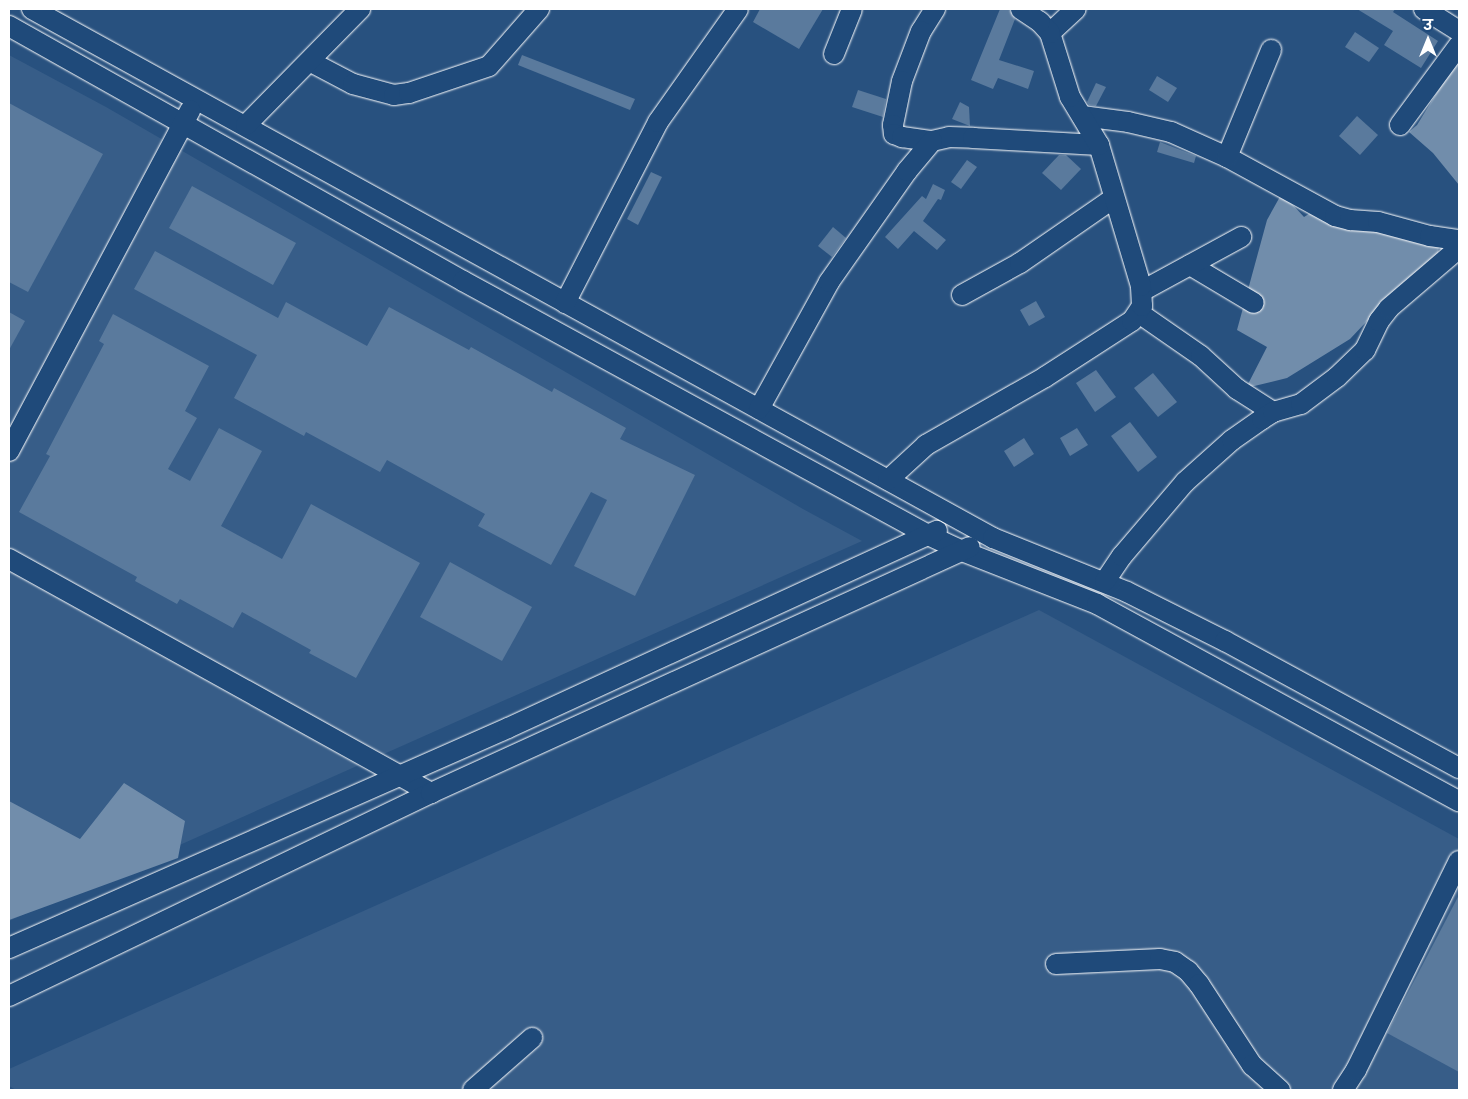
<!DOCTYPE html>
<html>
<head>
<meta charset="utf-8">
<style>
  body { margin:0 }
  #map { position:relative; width:1468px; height:1099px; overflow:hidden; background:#28517f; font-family:Mali,"Playpen Sans Deva",sans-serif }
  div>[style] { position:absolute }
  .built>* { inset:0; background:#375d88 }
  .water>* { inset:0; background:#718dab }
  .building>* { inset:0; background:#5a7a9d }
  .roads { filter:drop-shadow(0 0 1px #fff) drop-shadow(0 0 1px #fff) }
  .minor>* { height:20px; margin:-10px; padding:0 10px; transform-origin:10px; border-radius:10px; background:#1f4a7a }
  span { translate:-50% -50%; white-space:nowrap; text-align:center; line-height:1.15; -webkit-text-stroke:4px #1f4a7a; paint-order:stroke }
  .frame { position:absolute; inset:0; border:10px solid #fff; pointer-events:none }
  .north { position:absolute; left:1403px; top:15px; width:50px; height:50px; -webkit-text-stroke:4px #1f4a7a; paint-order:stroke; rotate:0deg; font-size:14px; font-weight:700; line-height:20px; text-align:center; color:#fff }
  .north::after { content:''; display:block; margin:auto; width:18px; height:22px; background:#fff; clip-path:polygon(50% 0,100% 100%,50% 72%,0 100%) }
</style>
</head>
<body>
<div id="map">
  <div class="built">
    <i style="clip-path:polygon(9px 55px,106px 107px,803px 509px,862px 541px,9px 921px)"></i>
    <i style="clip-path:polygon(1039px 610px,1459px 839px,1459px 1090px,16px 1090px,9px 1086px,9px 1069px)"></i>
  </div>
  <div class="water">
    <i style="clip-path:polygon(1459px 57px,1459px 185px,1433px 153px,1409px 132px,1417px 125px)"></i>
    <i style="clip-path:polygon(1282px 193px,1304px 217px,1320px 207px,1439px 243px,1438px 259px,1367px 321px,1350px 339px,1287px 378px,1246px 388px,1267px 347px,1237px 330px,1267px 220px)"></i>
    <i style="clip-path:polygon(124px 783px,185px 821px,178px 858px,9px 920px,9px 801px,80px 839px)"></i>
  </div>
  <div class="building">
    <i style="clip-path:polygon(760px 9px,823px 9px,799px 49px,753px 22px)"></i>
    <i style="clip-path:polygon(1000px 9px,1009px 9px,1015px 19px,999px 60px,1034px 71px,1028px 89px,998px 78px,993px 89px,971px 80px)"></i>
    <i style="clip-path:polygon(1357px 9px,1395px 9px,1393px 12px,1438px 41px,1421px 68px,1384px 45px,1393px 31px)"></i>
    <i style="clip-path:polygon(1355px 32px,1379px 48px,1369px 62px,1345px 47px)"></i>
    <i style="clip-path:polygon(522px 55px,635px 99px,630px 110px,518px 65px)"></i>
    <i style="clip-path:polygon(1157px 76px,1177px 88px,1168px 102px,1149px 90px)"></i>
    <i style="clip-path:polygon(1096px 83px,1106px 87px,1096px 106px,1089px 105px,1087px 102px)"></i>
    <i style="clip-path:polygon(858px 90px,886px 99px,883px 117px,852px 107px)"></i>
    <i style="clip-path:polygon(960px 102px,969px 107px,970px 126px,952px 119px)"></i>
    <i style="clip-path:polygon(9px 103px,103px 154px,28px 292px,9px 282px)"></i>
    <i style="clip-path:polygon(1357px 116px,1378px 135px,1360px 155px,1339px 136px)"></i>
    <i style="clip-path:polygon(1160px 142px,1196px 156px,1194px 163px,1157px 152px)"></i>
    <i style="clip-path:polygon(1059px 155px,1066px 155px,1081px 169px,1061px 190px,1042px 173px)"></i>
    <i style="clip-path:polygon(967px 160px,977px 167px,961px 189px,951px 182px)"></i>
    <i style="clip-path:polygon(651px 172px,662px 177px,638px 225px,627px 219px)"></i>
    <i style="clip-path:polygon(933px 184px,945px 190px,941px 200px,938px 199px,923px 221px,946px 240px,937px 250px,914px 231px,898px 249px,885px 237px,922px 196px,926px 199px)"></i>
    <i style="clip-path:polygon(192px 186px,296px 243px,273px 285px,169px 228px)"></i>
    <i style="clip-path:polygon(833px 227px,846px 238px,832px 257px,818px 246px)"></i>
    <i style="clip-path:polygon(155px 251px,278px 318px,286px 302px,367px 346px,389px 307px,469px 350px,471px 347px,552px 392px,554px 388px,626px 428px,620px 439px,695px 475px,635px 596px,574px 566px,607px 500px,591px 492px,551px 565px,478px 526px,485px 514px,387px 460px,380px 472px,306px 432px,304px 436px,234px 398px,257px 355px,134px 289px)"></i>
    <i style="clip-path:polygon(1036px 301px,1045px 317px,1029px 326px,1020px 310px)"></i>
    <i style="clip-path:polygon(9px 312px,25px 321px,9px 350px)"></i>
    <i style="clip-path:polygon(113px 314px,209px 366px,185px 411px,197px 418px,168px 469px,190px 481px,219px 428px,262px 451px,221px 526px,282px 559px,311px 504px,420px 563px,356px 678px,309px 653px,311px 650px,242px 612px,233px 628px,180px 599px,177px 604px,135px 581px,137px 577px,19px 512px,50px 456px,46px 454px,104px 344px,99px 341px)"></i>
    <i style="clip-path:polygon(1096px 370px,1116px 397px,1095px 412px,1076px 383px)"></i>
    <i style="clip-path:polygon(1153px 373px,1177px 402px,1158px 417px,1134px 388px)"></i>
    <i style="clip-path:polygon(1130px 422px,1157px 457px,1138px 472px,1111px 436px)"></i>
    <i style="clip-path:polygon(1077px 428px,1088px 445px,1070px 456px,1060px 438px)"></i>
    <i style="clip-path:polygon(1024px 438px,1034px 454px,1014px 467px,1004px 451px)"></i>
    <i style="clip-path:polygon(450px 562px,532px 607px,502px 661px,420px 617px)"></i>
    <i style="clip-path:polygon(1459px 895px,1459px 1072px,1387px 1033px)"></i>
  </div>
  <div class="roads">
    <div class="minor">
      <i style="left:32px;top:9px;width:1097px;rotate:28.83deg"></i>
      <i style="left:993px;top:538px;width:144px;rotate:21.9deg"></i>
      <i style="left:1127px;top:592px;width:110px;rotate:26.6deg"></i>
      <i style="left:1225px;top:641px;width:266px;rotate:28.5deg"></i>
      <i style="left:935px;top:9px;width:26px;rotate:122deg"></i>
      <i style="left:921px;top:31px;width:53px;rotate:110.8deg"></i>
      <i style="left:902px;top:81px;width:45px;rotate:101.6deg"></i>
      <i style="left:893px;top:125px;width:9px;rotate:84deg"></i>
      <i style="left:894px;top:134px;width:9px;rotate:21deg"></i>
      <i style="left:902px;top:137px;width:30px;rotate:8deg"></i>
      <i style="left:932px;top:141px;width:17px;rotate:-13deg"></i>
      <i style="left:949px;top:137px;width:24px;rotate:2deg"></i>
      <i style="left:973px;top:138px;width:126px;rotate:3.2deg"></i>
      <i style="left:1424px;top:9px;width:41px;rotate:32.2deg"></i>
      <i style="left:9px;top:26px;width:521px;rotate:29.32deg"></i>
      <i style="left:463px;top:281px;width:530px;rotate:28.64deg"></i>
      <i style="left:928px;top:535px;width:38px;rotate:25deg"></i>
      <i style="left:962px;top:551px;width:145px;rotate:21.4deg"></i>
      <i style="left:1097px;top:604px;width:412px;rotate:28.6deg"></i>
      <i style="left:1050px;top:33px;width:35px;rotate:-43deg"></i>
      <i style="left:834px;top:54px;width:48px;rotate:-68.2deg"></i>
      <i style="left:311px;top:62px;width:47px;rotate:27.6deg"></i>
      <i style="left:353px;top:84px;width:42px;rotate:15deg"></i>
      <i style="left:394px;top:95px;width:15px;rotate:-8deg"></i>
      <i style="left:409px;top:93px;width:84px;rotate:-18.6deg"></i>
      <i style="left:489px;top:66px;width:76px;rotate:-48.7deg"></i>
      <i style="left:1082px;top:116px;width:46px;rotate:7.4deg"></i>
      <i style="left:1128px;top:122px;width:44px;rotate:13.1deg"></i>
      <i style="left:1171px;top:132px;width:61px;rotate:24.1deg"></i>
      <i style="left:1227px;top:157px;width:123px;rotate:28.6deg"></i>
      <i style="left:1335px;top:216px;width:16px;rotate:15deg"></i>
      <i style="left:1350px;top:220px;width:28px;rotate:4deg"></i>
      <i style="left:1378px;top:222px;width:54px;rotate:15.1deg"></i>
      <i style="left:1430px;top:236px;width:29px;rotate:8deg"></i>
      <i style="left:246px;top:125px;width:163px;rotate:-45.5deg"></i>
      <i style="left:1400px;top:125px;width:99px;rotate:-53.6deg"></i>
      <i style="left:1227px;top:157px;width:116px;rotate:-67.6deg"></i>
      <i style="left:1190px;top:265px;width:74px;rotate:30.7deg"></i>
      <i style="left:1142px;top:291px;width:113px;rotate:-28.6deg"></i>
      <i style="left:962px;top:295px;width:66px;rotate:-28.9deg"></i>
      <i style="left:1020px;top:263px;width:114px;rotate:-34.7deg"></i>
      <i style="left:565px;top:303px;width:203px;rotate:-62.8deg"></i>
      <i style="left:658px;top:122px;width:138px;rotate:-54.7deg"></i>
      <i style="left:1139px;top:313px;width:75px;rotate:34.7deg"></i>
      <i style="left:1201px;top:356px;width:49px;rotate:42.5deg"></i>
      <i style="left:1237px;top:389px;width:43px;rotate:32.6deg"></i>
      <i style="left:759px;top:409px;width:145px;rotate:-61.1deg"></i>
      <i style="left:829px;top:282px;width:136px;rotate:-54.9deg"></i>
      <i style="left:907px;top:171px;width:39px;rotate:-50deg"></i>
      <i style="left:9px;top:451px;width:386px;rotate:-62deg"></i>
      <i style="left:888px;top:480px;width:52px;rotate:-42.6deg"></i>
      <i style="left:926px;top:445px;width:137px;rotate:-29.7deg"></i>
      <i style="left:1045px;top:377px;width:103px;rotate:-32.8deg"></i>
      <i style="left:1132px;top:321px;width:18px;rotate:-56deg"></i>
      <i style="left:1142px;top:306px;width:20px;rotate:-93deg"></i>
      <i style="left:1141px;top:286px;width:147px;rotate:-106.6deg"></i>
      <i style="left:1099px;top:145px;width:56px;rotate:-121.1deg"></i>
      <i style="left:1070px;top:97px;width:67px;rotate:-107.4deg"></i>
      <i style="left:1050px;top:33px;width:15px;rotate:-132deg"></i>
      <i style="left:1040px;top:22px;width:23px;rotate:-146deg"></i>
      <i style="left:9px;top:559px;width:483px;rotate:29deg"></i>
      <i style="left:1105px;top:581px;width:30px;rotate:-56deg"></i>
      <i style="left:1122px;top:556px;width:97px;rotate:-49.6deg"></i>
      <i style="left:1185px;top:482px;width:63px;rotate:-41.8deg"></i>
      <i style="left:1232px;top:440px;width:37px;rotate:-35deg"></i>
      <i style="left:1262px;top:419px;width:13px;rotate:-32deg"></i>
      <i style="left:1273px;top:412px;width:29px;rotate:-16deg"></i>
      <i style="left:1301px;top:404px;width:45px;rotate:-36.9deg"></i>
      <i style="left:1337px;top:377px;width:39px;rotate:-44deg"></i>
      <i style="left:1365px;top:350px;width:32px;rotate:-64deg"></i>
      <i style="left:1379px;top:321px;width:16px;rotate:-52deg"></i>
      <i style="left:1389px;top:308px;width:92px;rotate:-40.6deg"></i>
      <i style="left:9px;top:948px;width:545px;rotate:-23.79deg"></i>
      <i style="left:508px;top:728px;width:472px;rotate:-24.7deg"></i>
      <i style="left:1056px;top:964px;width:104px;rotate:-2.8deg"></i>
      <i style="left:1160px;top:959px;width:15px;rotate:11deg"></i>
      <i style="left:1175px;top:962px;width:16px;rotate:35deg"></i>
      <i style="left:1188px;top:971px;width:17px;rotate:50deg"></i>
      <i style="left:1199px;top:984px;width:97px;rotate:56.8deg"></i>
      <i style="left:1252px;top:1065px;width:38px;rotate:42deg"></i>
      <i style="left:9px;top:996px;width:468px;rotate:-25.7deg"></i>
      <i style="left:431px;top:793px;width:592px;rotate:-24.53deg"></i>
      <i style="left:473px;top:1090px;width:79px;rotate:-41.4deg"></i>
      <i style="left:1343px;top:1090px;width:24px;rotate:-57deg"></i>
      <i style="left:1356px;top:1070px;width:233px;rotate:-63.8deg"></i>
    </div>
  </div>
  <div class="frame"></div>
  <div class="north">उ</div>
</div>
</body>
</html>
